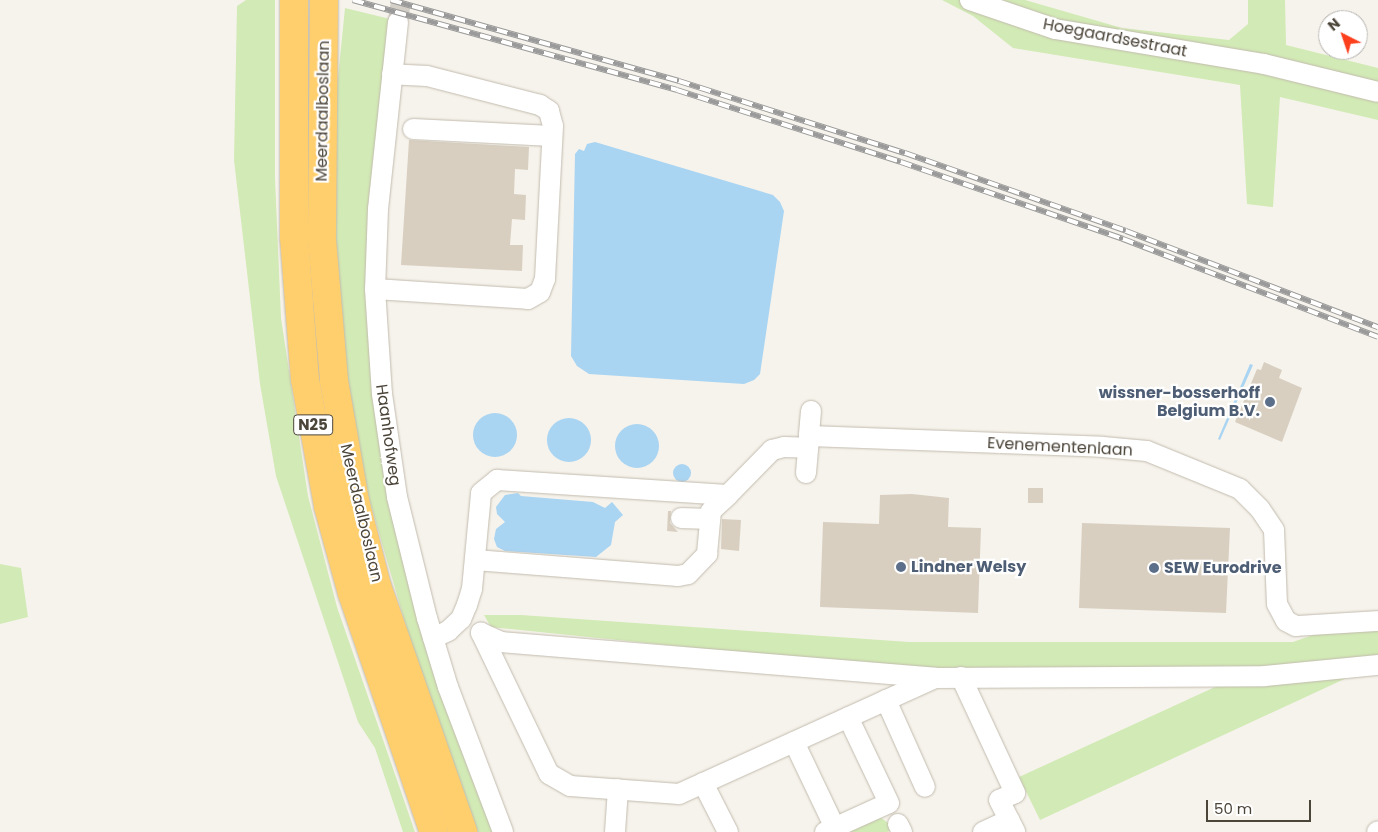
<!DOCTYPE html>
<html>
<head>
<meta charset="utf-8">
<style>
  body { margin:0 }
  #map { position:relative; width:1378px; height:832px; overflow:hidden; background:#f6f3ec; font-family:Poppins,sans-serif }
  div>[style] { position:absolute }
  .green>* { inset:0; background:#d2eab5 }
  .water>* { inset:0; background:#a9d4f2 }
  .round { border-radius:50% }
  .building>* { inset:0; background:#d8cfc1 }
  .minor-tunnel>* { height:20px; margin-top:-10px; transform-origin:0; background:repeating-linear-gradient(90deg,#d4d0c8 0 20px,transparent 0 30px) }
  .roads { filter:drop-shadow(0 0 1px #c2bbae) drop-shadow(0 0 1px #c2bbae) }
  .minor>* { height:20px; margin:-10px; padding:0 10px; transform-origin:10px; border-radius:10px; background:#fff }
  .highway>* { height:28px; margin:-14px; padding:0 14px; transform-origin:14px; border-radius:14px; background:#ffcf6e }
  .rail>* { height:5.5px; margin-top:-2.75px; transform-origin:0; background:repeating-linear-gradient(90deg,#fff 0 11px,#9a9a9a 0 22px); box-sizing:border-box; border-block:1px solid #9a9a9a }
  .dots>* { width:14px; height:14px; translate:-50% -50%; box-sizing:border-box; border:2px solid #fff; border-radius:50% }
  span { translate:-50% -50%; white-space:nowrap; text-align:center; line-height:1.15; -webkit-text-stroke:4.5px #fff; paint-order:stroke }
  .shield-label span { padding:1px 4px; background:#fff; border:1px solid; border-radius:4px; -webkit-text-stroke-width:0 }
  .shield-label { font-size:15px; color:#4b4439; font-weight:700 }
  .street-label { font-size:16px; color:#4b4439 }
  .service-label { font-size:16px; color:#4e5e75; font-weight:700 }
  .right { translate:-100% -50%; text-align:right }
  .left { translate:0 -50%; text-align:left }
  .north { position:absolute; left:1318px; top:10px; width:50px; height:50px; box-sizing:border-box; background:#fff; border:1px solid #b7b4b0; border-radius:50%; rotate:319deg; font-size:14px; font-weight:700; line-height:20px; text-align:center; color:#4b4439 }
  .north::after { content:''; display:block; margin:auto; width:18px; height:22px; background:#fc3f1d; clip-path:polygon(50% 0,100% 100%,50% 72%,0 100%) }
  .scale { position:absolute; left:1206px; top:800px; width:105px; height:22px; box-sizing:border-box; border:2px solid #4b4439; border-top:0; padding-left:6px; font-size:15px; line-height:18px; white-space:nowrap; color:#4b4439; -webkit-text-stroke:4px #fff; paint-order:stroke }
</style>
</head>
<body>
<div id="map">
  <div class="green">
    <i style="clip-path:polygon(246px 0,275px 0,275px 178px,281px 318px,308px 496px,337px 607px,415px 832px,403px 832px,375px 748px,358px 722px,276px 476px,260px 384px,234px 160px,237px 6px)"></i>
    <i style="clip-path:polygon(942px 0,1025px 0,1122px 28px,1229px 40px,1248px 24px,1248px 0,1285px 0,1286px 45px,1378px 68px,1378px 120px,1280px 97px,1273px 207px,1247px 204px,1240px 85px,1013px 48px,973px 16px)"></i>
    <i style="clip-path:polygon(345px 8px,390px 19px,373px 198px,393px 491px,498px 832px,478px 832px,416px 661px,369px 498px,348px 385px,333px 235px,333px 127px)"></i>
    <i style="clip-path:polygon(0 564px,21px 568px,28px 617px,0 624px)"></i>
    <i style="clip-path:polygon(484px 615px,521px 615px,909px 642px,1293px 642px,1341px 625px,1378px 621px,1378px 659px,1326px 666px,910px 670px,491px 627px)"></i>
    <i style="clip-path:polygon(1239px 676px,1351px 676px,1040px 820px,1019px 777px)"></i>
    <i style="clip-path:polygon(880px 817px,895px 828px,887px 832px,843px 832px)"></i>
  </div>
  <div class="water">
    <i style="clip-path:polygon(595px 142px,773px 195px,780px 202px,784px 211px,760px 374px,754px 380px,744px 384px,589px 374px,577px 366px,571px 356px,575px 154px,579px 149px,584px 151px,587px 144px)"></i>
    <i style="clip-path:polygon(1250px 364px,1253px 365px,1220px 440px,1218px 439px)"></i>
    <i class="round" style="left:473px;top:413px;width:44px;height:44px"></i>
    <i class="round" style="left:547px;top:418px;width:44px;height:44px"></i>
    <i class="round" style="left:615px;top:424px;width:44px;height:44px"></i>
    <i class="round" style="left:673px;top:464px;width:18px;height:18px"></i>
    <i style="clip-path:polygon(518px 493px,521px 496px,593px 502px,605px 508px,612px 502px,623px 515px,615px 522px,611px 545px,596px 557px,505px 551px,497px 547px,494px 539px,496px 529px,505px 522px,497px 514px,496px 507px,505px 495px)"></i>
  </div>
  <div class="building">
    <i style="clip-path:polygon(409px 140px,529px 147px,528px 170px,515px 169px,514px 194px,526px 195px,525px 220px,512px 219px,510px 245px,523px 245px,522px 271px,401px 265px)"></i>
    <i style="clip-path:polygon(1264px 362px,1282px 370px,1279px 378px,1302px 388px,1282px 442px,1235px 422px,1257px 369px,1261px 370px)"></i>
    <i style="clip-path:polygon(1028px 488px,1043px 488px,1043px 503px,1028px 503px)"></i>
    <i style="clip-path:polygon(912px 494px,949px 498px,948px 527px,981px 528px,978px 613px,820px 607px,823px 522px,879px 524px,880px 495px)"></i>
    <i style="clip-path:polygon(668px 511px,671px 511px,670px 523px,678px 532px,667px 531px)"></i>
    <i style="clip-path:polygon(722px 519px,741px 520px,739px 551px,721px 549px)"></i>
    <i style="clip-path:polygon(1082px 523px,1230px 528px,1226px 613px,1079px 608px)"></i>
  </div>
  <div class="minor-tunnel">
    <i style="left:398px;top:22px;width:22px;rotate:-82deg"></i>
  </div>
  <div class="roads">
    <div class="minor">
      <i style="left:970px;top:0;width:90px;rotate:18.8deg"></i>
      <i style="left:1055px;top:29px;width:212px;rotate:9.5deg"></i>
      <i style="left:1264px;top:64px;width:117px;rotate:13.8deg"></i>
      <i style="left:398px;top:22px;width:188px;rotate:96.1deg"></i>
      <i style="left:378px;top:209px;width:80px;rotate:92.1deg"></i>
      <i style="left:375px;top:289px;width:105px;rotate:86.2deg"></i>
      <i style="left:382px;top:394px;width:104px;rotate:81.7deg"></i>
      <i style="left:397px;top:497px;width:125px;rotate:76.1deg"></i>
      <i style="left:427px;top:618px;width:72px;rotate:73.1deg"></i>
      <i style="left:448px;top:687px;width:155px;rotate:69.2deg"></i>
      <i style="left:413px;top:129px;width:139px;rotate:2.9deg"></i>
      <i style="left:375px;top:289px;width:153px;rotate:3.7deg"></i>
      <i style="left:528px;top:299px;width:14px;rotate:-30deg"></i>
      <i style="left:540px;top:292px;width:14px;rotate:-69deg"></i>
      <i style="left:545px;top:279px;width:153px;rotate:-87deg"></i>
      <i style="left:553px;top:126px;width:16px;rotate:-105deg"></i>
      <i style="left:549px;top:111px;width:11px;rotate:-146deg"></i>
      <i style="left:540px;top:105px;width:117px;rotate:-165.6deg"></i>
      <i style="left:427px;top:76px;width:35px;rotate:-177deg"></i>
      <i style="left:811px;top:411px;width:25px;rotate:95deg"></i>
      <i style="left:809px;top:436px;width:294px;rotate:2.1deg"></i>
      <i style="left:1103px;top:447px;width:44px;rotate:5.2deg"></i>
      <i style="left:1147px;top:451px;width:100px;rotate:22.2deg"></i>
      <i style="left:1240px;top:489px;width:28px;rotate:45deg"></i>
      <i style="left:1260px;top:509px;width:25px;rotate:56deg"></i>
      <i style="left:1274px;top:530px;width:74px;rotate:87.7deg"></i>
      <i style="left:1277px;top:604px;width:19px;rotate:62deg"></i>
      <i style="left:1286px;top:621px;width:11px;rotate:27deg"></i>
      <i style="left:1296px;top:626px;width:82px;rotate:-3.5deg"></i>
      <i style="left:806px;top:473px;width:37px;rotate:-85deg"></i>
      <i style="left:681px;top:518px;width:29px;rotate:2deg"></i>
      <i style="left:475px;top:560px;width:204px;rotate:4.5deg"></i>
      <i style="left:678px;top:576px;width:10px;rotate:-11deg"></i>
      <i style="left:688px;top:574px;width:28px;rotate:-46deg"></i>
      <i style="left:707px;top:554px;width:43px;rotate:-84.7deg"></i>
      <i style="left:711px;top:511px;width:23px;rotate:-43deg"></i>
      <i style="left:433px;top:638px;width:17px;rotate:-25deg"></i>
      <i style="left:448px;top:631px;width:18px;rotate:-43deg"></i>
      <i style="left:461px;top:619px;width:15px;rotate:-67deg"></i>
      <i style="left:467px;top:605px;width:17px;rotate:-73deg"></i>
      <i style="left:472px;top:589px;width:96px;rotate:-84.6deg"></i>
      <i style="left:481px;top:493px;width:21px;rotate:-39deg"></i>
      <i style="left:497px;top:480px;width:231px;rotate:3.7deg"></i>
      <i style="left:728px;top:495px;width:63px;rotate:-45.6deg"></i>
      <i style="left:772px;top:450px;width:12px;rotate:-14deg"></i>
      <i style="left:784px;top:447px;width:24px;rotate:2deg"></i>
      <i style="left:961px;top:677px;width:128px;rotate:65deg"></i>
      <i style="left:1015px;top:793px;width:17px;rotate:156deg"></i>
      <i style="left:999px;top:800px;width:36px;rotate:63deg"></i>
      <i style="left:935px;top:678px;width:281px;rotate:155.6deg"></i>
      <i style="left:679px;top:794px;width:109px;rotate:-175.8deg"></i>
      <i style="left:570px;top:786px;width:24px;rotate:-150deg"></i>
      <i style="left:549px;top:774px;width:157px;rotate:-115.7deg"></i>
      <i style="left:481px;top:633px;width:22px;rotate:24deg"></i>
      <i style="left:501px;top:642px;width:435px;rotate:4.7deg"></i>
      <i style="left:935px;top:678px;width:330px;rotate:-0.3deg"></i>
      <i style="left:1265px;top:676px;width:114px;rotate:-5.6deg"></i>
      <i style="left:886px;top:700px;width:95px;rotate:65.9deg"></i>
      <i style="left:794px;top:742px;width:100px;rotate:64.5deg"></i>
      <i style="left:703px;top:783px;width:55px;rotate:63deg"></i>
      <i style="left:898px;top:824px;width:9px;rotate:63deg"></i>
      <i style="left:615px;top:832px;width:43px;rotate:-86deg"></i>
      <i style="left:825px;top:832px;width:70px;rotate:-24.4deg"></i>
      <i style="left:889px;top:803px;width:95px;rotate:-115.5deg"></i>
      <i style="left:983px;top:832px;width:29px;rotate:-25deg"></i>
      <i style="left:1377px;top:832px;width:1px;rotate:-45deg"></i>
    </div>
    <div class="highway">
      <i style="left:294px;top:0;width:237px;rotate:90deg"></i>
      <i style="left:294px;top:237px;width:142px;rotate:85.6deg"></i>
      <i style="left:305px;top:379px;width:129px;rotate:79.7deg"></i>
      <i style="left:328px;top:506px;width:90px;rotate:74.6deg"></i>
      <i style="left:352px;top:593px;width:253px;rotate:71.1deg"></i>
      <i style="left:324px;top:0;width:240px;rotate:90.5deg"></i>
      <i style="left:322px;top:240px;width:142px;rotate:85.1deg"></i>
      <i style="left:334px;top:381px;width:122px;rotate:80.1deg"></i>
      <i style="left:355px;top:501px;width:88px;rotate:75.5deg"></i>
      <i style="left:377px;top:586px;width:261px;rotate:70.7deg"></i>
    </div>
  </div>
  <div class="rail">
    <i style="left:353px;top:0;width:336px;rotate:15.5deg"></i>
    <i style="left:677px;top:90px;width:235px;rotate:17.8deg"></i>
    <i style="left:901px;top:162px;width:235px;rotate:19.1deg"></i>
    <i style="left:1123px;top:239px;width:273px;rotate:21deg"></i>
    <i style="left:391px;top:0;width:299px;rotate:15.7deg"></i>
    <i style="left:679px;top:81px;width:237px;rotate:17.7deg"></i>
    <i style="left:905px;top:153px;width:234px;rotate:19.4deg"></i>
    <i style="left:1126px;top:231px;width:270px;rotate:20.9deg"></i>
  </div>
  <div class="dots">
    <i style="left:1270px;top:402px;background:#5c6f8a"></i>
    <i style="left:901px;top:567px;background:#5c6f8a"></i>
    <i style="left:1154px;top:568px;background:#5c6f8a"></i>
  </div>
  <div class="shield-label">
    <span style="left:313px;top:425px">N25</span>
  </div>
  <div class="street-label">
    <span style="left:1115px;top:38px;rotate:11deg">Hoegaardsestraat</span>
    <span style="left:323px;top:111px;rotate:-89deg">Meerdaalboslaan</span>
    <span style="left:388px;top:435px;rotate:82deg">Haanhofweg</span>
    <span style="left:1060px;top:447px;rotate:3deg">Evenementenlaan</span>
    <span style="left:361px;top:513px;rotate:77deg">Meerdaalboslaan</span>
  </div>
  <div class="service-label">
    <span class="right" style="left:1260px;top:402px">wissner-bosserhoff<br>Belgium B.V.</span>
    <span class="left" style="left:911px;top:567px">Lindner Welsy</span>
    <span class="left" style="left:1164px;top:568px">SEW Eurodrive</span>
  </div>
  <div class="north">N</div>
  <div class="scale">50 m</div>
</div>
</body>
</html>
